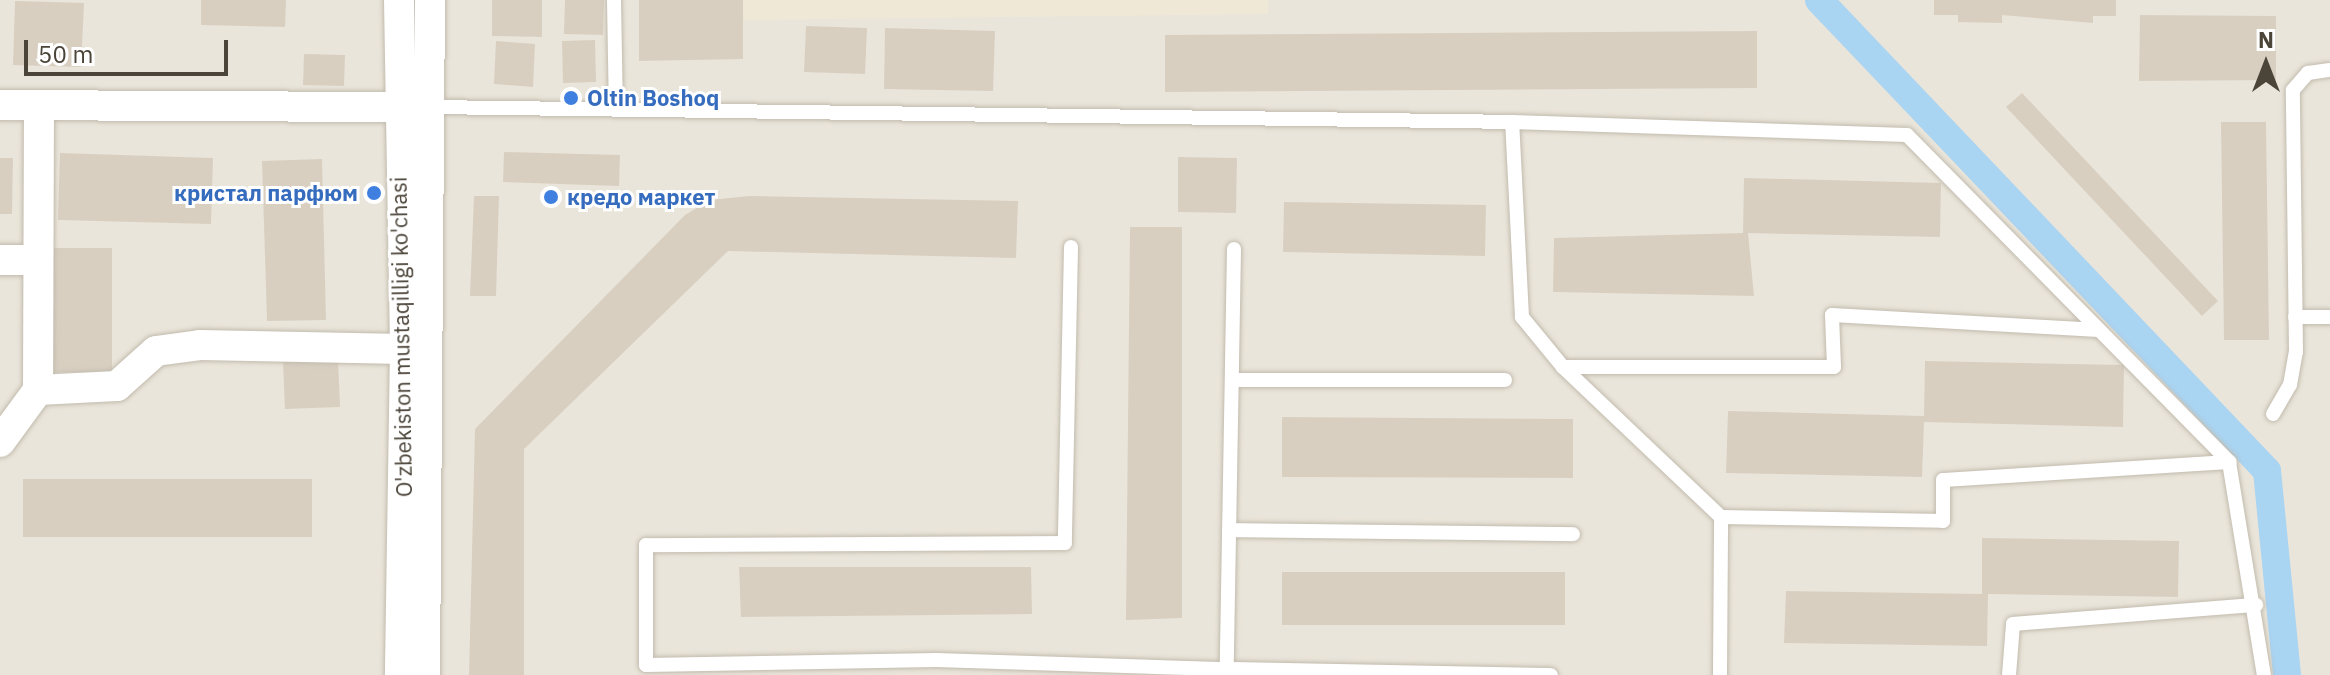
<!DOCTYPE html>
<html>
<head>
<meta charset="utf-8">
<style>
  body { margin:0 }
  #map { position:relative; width:2330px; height:675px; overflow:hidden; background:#f6f3ec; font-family:"IBM Plex Sans",sans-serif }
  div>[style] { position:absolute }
  .residential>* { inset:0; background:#eae5da }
  .education>* { inset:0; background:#efe8d6 }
  .canal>* { height:28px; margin:-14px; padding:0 14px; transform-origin:14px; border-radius:14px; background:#a9d4f2 }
  .building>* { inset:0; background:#d8cfc1 }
  .roads { filter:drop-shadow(0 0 2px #c2bbae) drop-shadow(0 0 2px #c2bbae) }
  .service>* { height:14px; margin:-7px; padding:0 7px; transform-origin:7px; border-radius:7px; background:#fff }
  .minor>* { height:30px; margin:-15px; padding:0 15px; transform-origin:15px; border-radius:15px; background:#fff }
  .dots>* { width:22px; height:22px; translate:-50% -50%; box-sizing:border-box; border:4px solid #fff; border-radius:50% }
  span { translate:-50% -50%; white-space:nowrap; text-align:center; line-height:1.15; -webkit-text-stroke:6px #fff; paint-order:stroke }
  .shop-label { font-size:22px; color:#366cbe; font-weight:700 }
  .left { translate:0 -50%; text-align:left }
  .right { translate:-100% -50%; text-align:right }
  .street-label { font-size:22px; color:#4b4439 }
  .north { position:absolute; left:2226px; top:24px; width:80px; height:80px; -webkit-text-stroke:6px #fff; paint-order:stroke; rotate:0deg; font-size:22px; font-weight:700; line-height:32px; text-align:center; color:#4b4439 }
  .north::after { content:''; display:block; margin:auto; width:28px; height:36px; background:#4b4439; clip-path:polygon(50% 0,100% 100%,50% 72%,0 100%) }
  .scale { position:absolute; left:24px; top:40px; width:204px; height:36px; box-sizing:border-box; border:4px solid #4b4439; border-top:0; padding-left:10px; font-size:24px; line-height:28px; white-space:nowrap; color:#4b4439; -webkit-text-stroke:6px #fff; paint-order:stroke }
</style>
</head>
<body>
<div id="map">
  <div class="residential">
    <i style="clip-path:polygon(0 0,2330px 0,2330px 675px,0 675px)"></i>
  </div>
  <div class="education">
    <i style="clip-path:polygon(743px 0,1268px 0,1268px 14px,743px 20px)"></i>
  </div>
  <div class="canal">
    <i style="left:1819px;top:0;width:650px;rotate:46.43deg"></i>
    <i style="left:2267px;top:471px;width:205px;rotate:84.4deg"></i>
  </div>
  <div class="building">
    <i style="clip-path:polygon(201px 0,286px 0,285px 27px,201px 25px)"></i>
    <i style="clip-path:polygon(492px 0,542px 0,542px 37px,492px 36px)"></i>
    <i style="clip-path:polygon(565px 0,604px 0,603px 35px,564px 34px)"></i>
    <i style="clip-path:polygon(639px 0,743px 0,743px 59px,639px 61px)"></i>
    <i style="clip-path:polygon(1934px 0,2116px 0,2116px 16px,2093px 16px,2093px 23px,2002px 15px,2002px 23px,1958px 22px,1958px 15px,1934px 15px)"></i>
    <i style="clip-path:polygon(15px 1px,84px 3px,81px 67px,13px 65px)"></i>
    <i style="clip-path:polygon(2140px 15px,2276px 16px,2276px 80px,2139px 81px)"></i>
    <i style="clip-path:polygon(806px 26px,867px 28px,865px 74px,804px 72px)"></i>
    <i style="clip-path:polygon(885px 28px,995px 31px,993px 91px,884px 89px)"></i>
    <i style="clip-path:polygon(1757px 31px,1757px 88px,1165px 92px,1165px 35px)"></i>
    <i style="clip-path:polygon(595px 40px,596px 82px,563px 83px,562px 41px)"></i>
    <i style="clip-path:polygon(496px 41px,535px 44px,533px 87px,494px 84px)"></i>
    <i style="clip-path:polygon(304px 54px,345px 55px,344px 86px,303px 85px)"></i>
    <i style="clip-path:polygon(2022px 93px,2218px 301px,2202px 316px,2006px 107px)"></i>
    <i style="clip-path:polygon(2221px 122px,2266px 122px,2269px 340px,2224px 340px)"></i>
    <i style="clip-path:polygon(504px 152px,620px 155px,619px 186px,503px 182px)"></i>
    <i style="clip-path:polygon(60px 153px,213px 158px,211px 224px,58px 220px)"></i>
    <i style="clip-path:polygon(1178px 157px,1237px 158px,1236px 213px,1178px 212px)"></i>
    <i style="clip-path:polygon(0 158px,13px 158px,12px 214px,0 214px)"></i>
    <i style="clip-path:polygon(322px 159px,326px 320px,267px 321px,262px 161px)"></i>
    <i style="clip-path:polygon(1744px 178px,1941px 183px,1940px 237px,1748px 233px,1754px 296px,1553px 292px,1554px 238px,1743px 233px)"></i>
    <i style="clip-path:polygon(474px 196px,499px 196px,496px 296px,470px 296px)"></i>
    <i style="clip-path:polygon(749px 196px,1018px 201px,1016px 258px,728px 251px,524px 449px,524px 675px,469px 675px,475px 429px,685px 215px,710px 200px)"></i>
    <i style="clip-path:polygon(1284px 202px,1486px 205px,1485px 256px,1283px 252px)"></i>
    <i style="clip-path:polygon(1130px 227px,1182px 227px,1182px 618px,1126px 620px)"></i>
    <i style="clip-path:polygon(54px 248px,112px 248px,112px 372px,54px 372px)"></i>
    <i style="clip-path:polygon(338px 360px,340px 407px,285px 409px,283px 362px)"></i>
    <i style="clip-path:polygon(1925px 361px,2124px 365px,2123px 427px,1924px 422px,1922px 477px,1726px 473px,1728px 411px,1924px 416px)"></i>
    <i style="clip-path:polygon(1282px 417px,1573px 419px,1573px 478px,1282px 477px)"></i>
    <i style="clip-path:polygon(23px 479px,312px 479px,312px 537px,23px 537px)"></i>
    <i style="clip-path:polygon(1982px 538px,2179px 541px,2178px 597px,1988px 594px,1987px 646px,1784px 643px,1786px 591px,1982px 594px)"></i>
    <i style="clip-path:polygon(739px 567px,1031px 567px,1032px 614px,741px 617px)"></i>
    <i style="clip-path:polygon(1282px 572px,1565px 572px,1565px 625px,1282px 625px)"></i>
  </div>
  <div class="roads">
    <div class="service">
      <i style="left:614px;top:0;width:110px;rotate:89deg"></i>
      <i style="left:430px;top:107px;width:1082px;rotate:0.79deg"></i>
      <i style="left:1071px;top:247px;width:296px;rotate:91.2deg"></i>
      <i style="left:1065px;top:543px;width:419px;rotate:179.7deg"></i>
      <i style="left:646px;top:545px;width:120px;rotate:90deg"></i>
      <i style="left:646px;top:665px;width:290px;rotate:-1deg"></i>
      <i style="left:936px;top:660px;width:291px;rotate:1.8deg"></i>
      <i style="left:1234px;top:249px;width:420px;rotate:91deg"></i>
      <i style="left:1227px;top:669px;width:324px;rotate:1.1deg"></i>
      <i style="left:2295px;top:317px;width:35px"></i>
      <i style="left:1563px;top:367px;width:65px;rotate:-129.4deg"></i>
      <i style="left:1522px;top:317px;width:195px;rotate:-92.9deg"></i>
      <i style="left:1512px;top:122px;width:395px;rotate:1.9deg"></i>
      <i style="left:1907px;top:135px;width:459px;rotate:45.4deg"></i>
      <i style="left:2229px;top:462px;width:216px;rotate:80.7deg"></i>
      <i style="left:1232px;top:380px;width:273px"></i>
      <i style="left:2273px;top:414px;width:34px;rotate:-60deg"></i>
      <i style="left:2290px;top:385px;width:34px;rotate:-80deg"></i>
      <i style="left:2296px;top:352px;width:262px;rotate:-90.7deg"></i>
      <i style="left:2293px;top:90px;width:23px;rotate:-49deg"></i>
      <i style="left:2308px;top:73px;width:22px;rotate:-8deg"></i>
      <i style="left:1721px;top:517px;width:218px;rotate:-136.5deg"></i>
      <i style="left:1563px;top:367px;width:271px"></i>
      <i style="left:1834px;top:367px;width:52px;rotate:-92.2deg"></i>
      <i style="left:1832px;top:315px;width:267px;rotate:3.2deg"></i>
      <i style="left:1229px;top:530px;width:344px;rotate:0.7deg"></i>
      <i style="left:1720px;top:675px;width:158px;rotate:-89.6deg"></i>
      <i style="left:1721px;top:517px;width:222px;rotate:1deg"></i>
      <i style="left:1943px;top:521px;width:41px;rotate:-90deg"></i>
      <i style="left:1943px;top:480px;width:287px;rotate:-3.6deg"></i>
      <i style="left:2009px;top:675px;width:51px;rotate:-85.5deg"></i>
      <i style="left:2013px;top:624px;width:244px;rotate:-4.5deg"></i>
    </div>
    <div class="minor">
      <i style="left:399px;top:0;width:349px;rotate:89deg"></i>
      <i style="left:405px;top:349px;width:326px;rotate:90.9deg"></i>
      <i style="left:0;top:105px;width:418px;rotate:0.3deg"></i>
      <i style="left:0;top:260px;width:37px"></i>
      <i style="left:38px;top:390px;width:79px;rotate:-2.9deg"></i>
      <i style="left:117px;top:386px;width:52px;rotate:-41.9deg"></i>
      <i style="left:156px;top:351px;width:44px;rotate:-7.8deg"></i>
      <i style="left:200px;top:345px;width:205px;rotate:1.1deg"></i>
      <i style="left:0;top:442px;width:64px;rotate:-53.8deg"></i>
      <i style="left:38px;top:390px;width:284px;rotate:-89.8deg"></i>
      <i style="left:425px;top:675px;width:675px;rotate:-89.58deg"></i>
    </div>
  </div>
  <div class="dots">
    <i style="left:571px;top:98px;background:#3f7fe0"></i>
    <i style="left:374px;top:193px;background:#3f7fe0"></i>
    <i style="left:551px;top:197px;background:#3f7fe0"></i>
  </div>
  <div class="shop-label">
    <span class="left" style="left:587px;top:98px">Oltin Boshoq</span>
    <span class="right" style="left:358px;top:193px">кристал парфюм</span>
    <span class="left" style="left:567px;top:197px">кредо маркет</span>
  </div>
  <div class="street-label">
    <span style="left:401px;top:337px;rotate:-91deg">O'zbekiston mustaqilligi ko'chasi</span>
  </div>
  <div class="north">N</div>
  <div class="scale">50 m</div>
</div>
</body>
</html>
